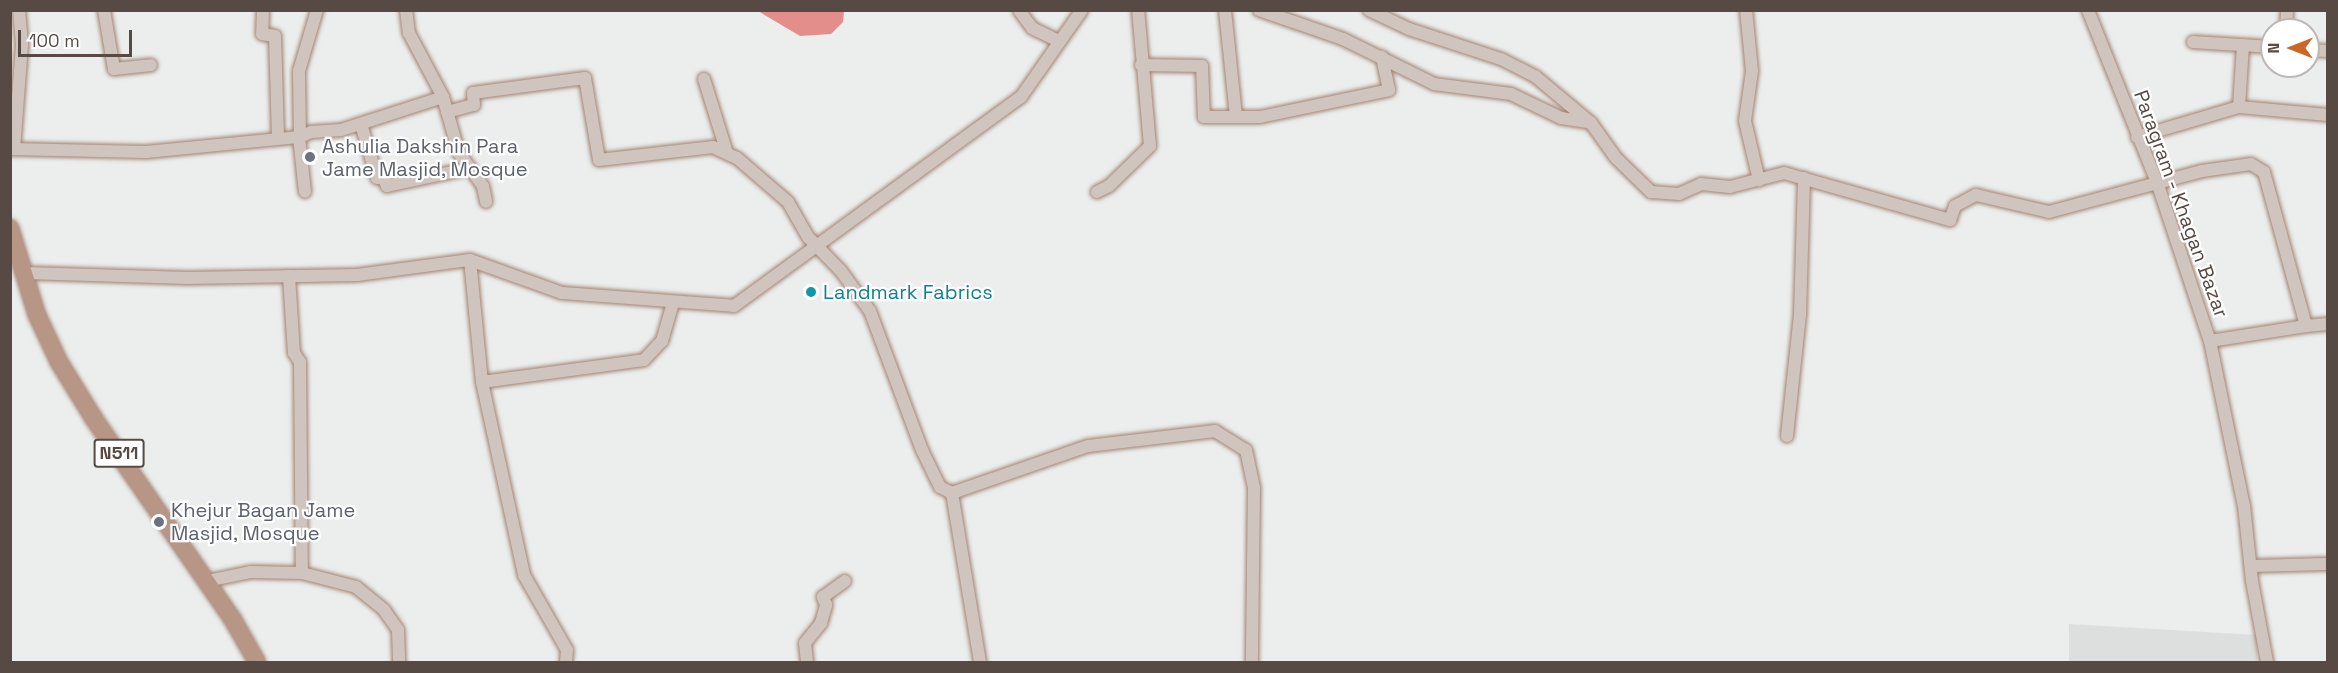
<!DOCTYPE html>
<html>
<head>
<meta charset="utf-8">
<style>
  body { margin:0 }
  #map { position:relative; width:2338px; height:673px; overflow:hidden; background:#ebeeed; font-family:"Space Grotesk",sans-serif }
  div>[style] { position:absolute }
  .education>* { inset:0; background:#dcdfde }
  .water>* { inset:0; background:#e48e8b }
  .roads { filter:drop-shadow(0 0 2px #a38271) drop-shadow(0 0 2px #a38271) }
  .minor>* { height:12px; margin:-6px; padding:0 6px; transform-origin:6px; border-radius:6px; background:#d0c4bf }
  .highway>* { height:16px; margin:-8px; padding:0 8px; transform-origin:8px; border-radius:8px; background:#b79686 }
  .dots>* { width:16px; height:16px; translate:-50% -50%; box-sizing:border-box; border:3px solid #fff; border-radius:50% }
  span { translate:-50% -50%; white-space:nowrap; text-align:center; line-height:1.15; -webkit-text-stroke:4.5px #fff; paint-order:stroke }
  .shield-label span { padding:2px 4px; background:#fff; border:2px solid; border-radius:4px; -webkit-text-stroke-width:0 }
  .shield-label { font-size:18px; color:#574a45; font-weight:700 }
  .worship-label { font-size:20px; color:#5b616d }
  .left { translate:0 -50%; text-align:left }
  .street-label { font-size:20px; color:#574a45 }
  .culture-label { font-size:20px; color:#0d838f }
  .frame { position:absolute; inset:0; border:12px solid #574a45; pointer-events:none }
  .north { position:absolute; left:2260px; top:18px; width:60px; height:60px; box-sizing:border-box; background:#fff; border:2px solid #bcb7b5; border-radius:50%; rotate:270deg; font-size:16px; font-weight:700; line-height:24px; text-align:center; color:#574a45 }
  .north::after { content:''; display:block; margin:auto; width:21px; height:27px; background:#cd6526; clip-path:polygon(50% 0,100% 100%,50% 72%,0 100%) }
  .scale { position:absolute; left:18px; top:30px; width:114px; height:27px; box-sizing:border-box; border:3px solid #574a45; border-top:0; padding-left:8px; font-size:18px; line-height:21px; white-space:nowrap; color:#574a45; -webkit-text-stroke:4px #fff; paint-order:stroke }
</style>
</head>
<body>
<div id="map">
  <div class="education">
    <i style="clip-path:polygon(2069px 624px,2257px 635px,2257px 662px,2069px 662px)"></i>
  </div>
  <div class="water">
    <i style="clip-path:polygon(758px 11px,844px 11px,843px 22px,831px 34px,800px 36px)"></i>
  </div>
  <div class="roads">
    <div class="minor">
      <i style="left:104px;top:10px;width:60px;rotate:80.4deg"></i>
      <i style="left:114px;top:69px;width:37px;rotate:-6deg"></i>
      <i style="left:263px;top:10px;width:24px;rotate:92deg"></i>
      <i style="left:262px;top:34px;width:13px;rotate:9deg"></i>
      <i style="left:275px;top:36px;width:102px;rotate:88.3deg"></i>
      <i style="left:406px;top:10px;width:23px;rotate:83deg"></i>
      <i style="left:409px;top:33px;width:72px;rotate:62deg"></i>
      <i style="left:1019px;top:10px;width:22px;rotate:54deg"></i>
      <i style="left:1032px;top:28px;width:30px;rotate:26deg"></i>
      <i style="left:1225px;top:10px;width:107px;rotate:84.1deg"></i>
      <i style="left:1259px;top:10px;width:89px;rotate:19deg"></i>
      <i style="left:1343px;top:39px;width:102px;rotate:26.3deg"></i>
      <i style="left:1434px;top:84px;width:78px;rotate:7.4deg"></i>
      <i style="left:1511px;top:94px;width:55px;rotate:25.6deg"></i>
      <i style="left:1561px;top:118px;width:30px;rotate:9deg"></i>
      <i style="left:1591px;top:123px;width:43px;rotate:54.5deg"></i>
      <i style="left:1616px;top:158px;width:49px;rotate:44.2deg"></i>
      <i style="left:1651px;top:192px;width:28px;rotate:4deg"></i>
      <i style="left:1679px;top:194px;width:24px;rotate:-24deg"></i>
      <i style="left:1701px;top:184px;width:29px;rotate:6deg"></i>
      <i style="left:1730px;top:187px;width:56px;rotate:-14.5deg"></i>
      <i style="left:1784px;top:173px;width:173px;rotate:15.8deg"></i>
      <i style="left:1950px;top:220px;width:15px;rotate:-70deg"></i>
      <i style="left:1955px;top:206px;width:24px;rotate:-28deg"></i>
      <i style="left:1976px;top:195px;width:75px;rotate:13.1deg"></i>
      <i style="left:2049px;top:212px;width:158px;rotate:-15deg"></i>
      <i style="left:2202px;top:171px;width:49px;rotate:-8.1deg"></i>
      <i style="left:2251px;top:164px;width:15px;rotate:32deg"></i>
      <i style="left:2264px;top:172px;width:160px;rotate:74.7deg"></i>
      <i style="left:2306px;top:326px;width:97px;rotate:171.1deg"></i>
      <i style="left:1369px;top:10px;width:44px;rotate:25.4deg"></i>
      <i style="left:1409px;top:29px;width:97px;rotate:18.1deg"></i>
      <i style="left:1501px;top:59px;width:39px;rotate:27deg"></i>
      <i style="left:1536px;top:77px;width:72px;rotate:39.9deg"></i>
      <i style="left:1746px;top:10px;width:61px;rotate:84.4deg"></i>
      <i style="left:1752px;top:71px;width:50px;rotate:98deg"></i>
      <i style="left:1745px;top:121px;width:61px;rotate:76.7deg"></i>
      <i style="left:2088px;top:10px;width:188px;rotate:68.2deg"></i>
      <i style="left:2158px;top:185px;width:164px;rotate:71.6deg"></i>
      <i style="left:2210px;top:341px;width:168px;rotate:78.4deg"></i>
      <i style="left:2244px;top:506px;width:75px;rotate:83.9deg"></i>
      <i style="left:2252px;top:581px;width:82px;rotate:79.5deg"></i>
      <i style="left:2286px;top:30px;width:20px;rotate:-87deg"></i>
      <i style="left:2193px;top:42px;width:79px;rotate:3.6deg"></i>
      <i style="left:2308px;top:50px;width:20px;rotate:3deg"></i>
      <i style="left:1141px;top:65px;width:61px;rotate:0.9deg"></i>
      <i style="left:1202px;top:66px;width:51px;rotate:87.8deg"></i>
      <i style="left:1204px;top:117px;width:56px"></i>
      <i style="left:1260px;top:117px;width:132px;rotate:-11.8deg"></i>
      <i style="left:1389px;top:90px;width:34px;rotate:-102deg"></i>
      <i style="left:704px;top:79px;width:77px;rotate:72.7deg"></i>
      <i style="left:2239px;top:107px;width:62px;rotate:-86.3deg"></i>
      <i style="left:447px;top:112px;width:28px;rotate:-15deg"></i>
      <i style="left:474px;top:105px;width:12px;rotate:-95deg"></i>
      <i style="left:473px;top:93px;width:113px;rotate:-7.6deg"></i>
      <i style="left:585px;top:78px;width:83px;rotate:80.3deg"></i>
      <i style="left:599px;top:160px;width:115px;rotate:-6.5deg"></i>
      <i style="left:713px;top:147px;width:26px;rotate:25deg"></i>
      <i style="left:737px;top:158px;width:67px;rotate:40.8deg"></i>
      <i style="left:788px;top:202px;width:40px;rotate:60.3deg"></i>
      <i style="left:808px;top:237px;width:47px;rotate:45.9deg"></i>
      <i style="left:841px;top:271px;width:49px;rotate:54.1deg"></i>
      <i style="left:870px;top:311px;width:148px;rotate:69.5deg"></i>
      <i style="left:922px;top:450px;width:41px;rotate:64.1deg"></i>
      <i style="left:940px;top:487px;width:13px;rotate:27deg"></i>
      <i style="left:952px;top:493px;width:144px;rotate:-19.1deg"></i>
      <i style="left:1088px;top:446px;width:128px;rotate:-6.7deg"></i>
      <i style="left:1215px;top:431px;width:36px;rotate:32deg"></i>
      <i style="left:1246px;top:450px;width:39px;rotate:78deg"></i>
      <i style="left:1254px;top:488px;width:174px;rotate:90.7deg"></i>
      <i style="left:361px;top:124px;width:56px;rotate:73.5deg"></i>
      <i style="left:377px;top:178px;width:6px;rotate:-9deg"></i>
      <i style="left:383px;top:177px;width:10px;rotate:66deg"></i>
      <i style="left:387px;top:186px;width:85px;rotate:-12.2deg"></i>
      <i style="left:299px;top:137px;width:55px;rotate:83.8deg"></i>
      <i style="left:300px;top:137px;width:66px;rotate:-90.9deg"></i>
      <i style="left:299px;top:71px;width:64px;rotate:-73.6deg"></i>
      <i style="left:2137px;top:137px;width:106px;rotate:-16.4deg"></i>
      <i style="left:2239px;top:107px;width:89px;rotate:5.1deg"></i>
      <i style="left:10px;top:149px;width:136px;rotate:1.3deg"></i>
      <i style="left:146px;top:152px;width:155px;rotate:-5.6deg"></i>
      <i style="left:300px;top:137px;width:12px;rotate:-24deg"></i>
      <i style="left:311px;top:132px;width:30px;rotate:-4deg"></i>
      <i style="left:341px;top:130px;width:107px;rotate:-17.9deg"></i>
      <i style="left:443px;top:97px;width:58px;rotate:74.1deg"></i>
      <i style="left:459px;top:153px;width:41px;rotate:54deg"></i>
      <i style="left:483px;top:186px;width:16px;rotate:79deg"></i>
      <i style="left:14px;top:149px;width:105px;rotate:-85.6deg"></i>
      <i style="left:22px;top:44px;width:34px;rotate:-95deg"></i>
      <i style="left:1097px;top:192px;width:13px;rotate:-27deg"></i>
      <i style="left:1109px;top:186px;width:57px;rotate:-44.3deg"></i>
      <i style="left:1150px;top:146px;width:137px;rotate:-95deg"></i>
      <i style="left:470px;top:260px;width:123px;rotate:84.4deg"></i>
      <i style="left:482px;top:382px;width:198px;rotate:77.7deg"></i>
      <i style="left:524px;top:575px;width:86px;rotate:60.2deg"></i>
      <i style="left:567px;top:650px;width:12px;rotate:95deg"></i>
      <i style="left:26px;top:273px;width:162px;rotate:1.8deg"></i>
      <i style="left:188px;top:278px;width:169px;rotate:-1deg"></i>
      <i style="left:357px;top:275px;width:114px;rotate:-7.6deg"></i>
      <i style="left:470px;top:260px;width:98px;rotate:19.7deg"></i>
      <i style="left:562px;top:293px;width:172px;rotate:4.3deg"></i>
      <i style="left:734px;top:306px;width:355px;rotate:-36.1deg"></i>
      <i style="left:1021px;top:97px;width:106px;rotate:-55deg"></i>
      <i style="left:289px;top:276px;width:77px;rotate:86.3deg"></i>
      <i style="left:294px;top:353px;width:11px;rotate:56deg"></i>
      <i style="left:300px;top:362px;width:211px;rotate:89.5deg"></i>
      <i style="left:2306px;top:326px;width:22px;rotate:-5deg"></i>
      <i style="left:482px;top:382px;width:163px;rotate:-7.7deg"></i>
      <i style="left:644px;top:360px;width:26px;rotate:-47deg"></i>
      <i style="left:662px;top:341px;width:40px;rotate:-74deg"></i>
      <i style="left:1787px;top:436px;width:122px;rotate:-83.9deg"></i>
      <i style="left:1800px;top:315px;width:137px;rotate:-88.3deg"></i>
      <i style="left:952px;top:493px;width:171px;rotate:80.6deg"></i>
      <i style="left:2251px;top:566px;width:77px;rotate:-1.5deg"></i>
      <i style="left:207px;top:581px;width:44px;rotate:-11.8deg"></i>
      <i style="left:250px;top:572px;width:52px;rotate:1.1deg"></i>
      <i style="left:302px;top:573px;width:56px;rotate:14.5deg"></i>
      <i style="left:356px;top:587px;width:36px;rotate:39deg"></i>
      <i style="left:384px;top:610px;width:24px;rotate:55deg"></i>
      <i style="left:398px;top:630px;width:32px;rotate:88deg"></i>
      <i style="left:807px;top:662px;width:19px;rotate:-96deg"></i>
      <i style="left:805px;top:643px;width:26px;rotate:-51deg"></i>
      <i style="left:821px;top:623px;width:19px;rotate:-74deg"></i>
      <i style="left:826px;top:605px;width:9px;rotate:-111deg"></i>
      <i style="left:823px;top:597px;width:27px;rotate:-36deg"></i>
    </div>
    <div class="highway">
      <i style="left:10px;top:228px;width:91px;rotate:72.8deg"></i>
      <i style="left:37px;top:315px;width:52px;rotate:64.9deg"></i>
      <i style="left:59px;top:362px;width:67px;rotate:58.4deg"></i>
      <i style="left:94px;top:419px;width:244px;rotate:55.3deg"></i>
      <i style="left:233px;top:620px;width:48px;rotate:60.3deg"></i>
    </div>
  </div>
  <div class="dots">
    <i style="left:310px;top:157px;background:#6b7280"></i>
    <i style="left:811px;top:292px;background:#0f9aa8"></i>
    <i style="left:159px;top:522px;background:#6b7280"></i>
  </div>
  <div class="shield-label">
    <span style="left:119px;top:453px">N511</span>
  </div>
  <div class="worship-label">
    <span class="left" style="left:322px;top:158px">Ashulia Dakshin Para<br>Jame Masjid, Mosque</span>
    <span class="left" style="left:171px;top:522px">Khejur Bagan Jame<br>Masjid, Mosque</span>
  </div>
  <div class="street-label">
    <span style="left:2181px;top:204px;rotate:70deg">Paragram - Khagan Bazar</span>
  </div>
  <div class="culture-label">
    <span class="left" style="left:823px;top:292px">Landmark Fabrics</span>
  </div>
  <div class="frame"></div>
  <div class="north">N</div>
  <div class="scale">100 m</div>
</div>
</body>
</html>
